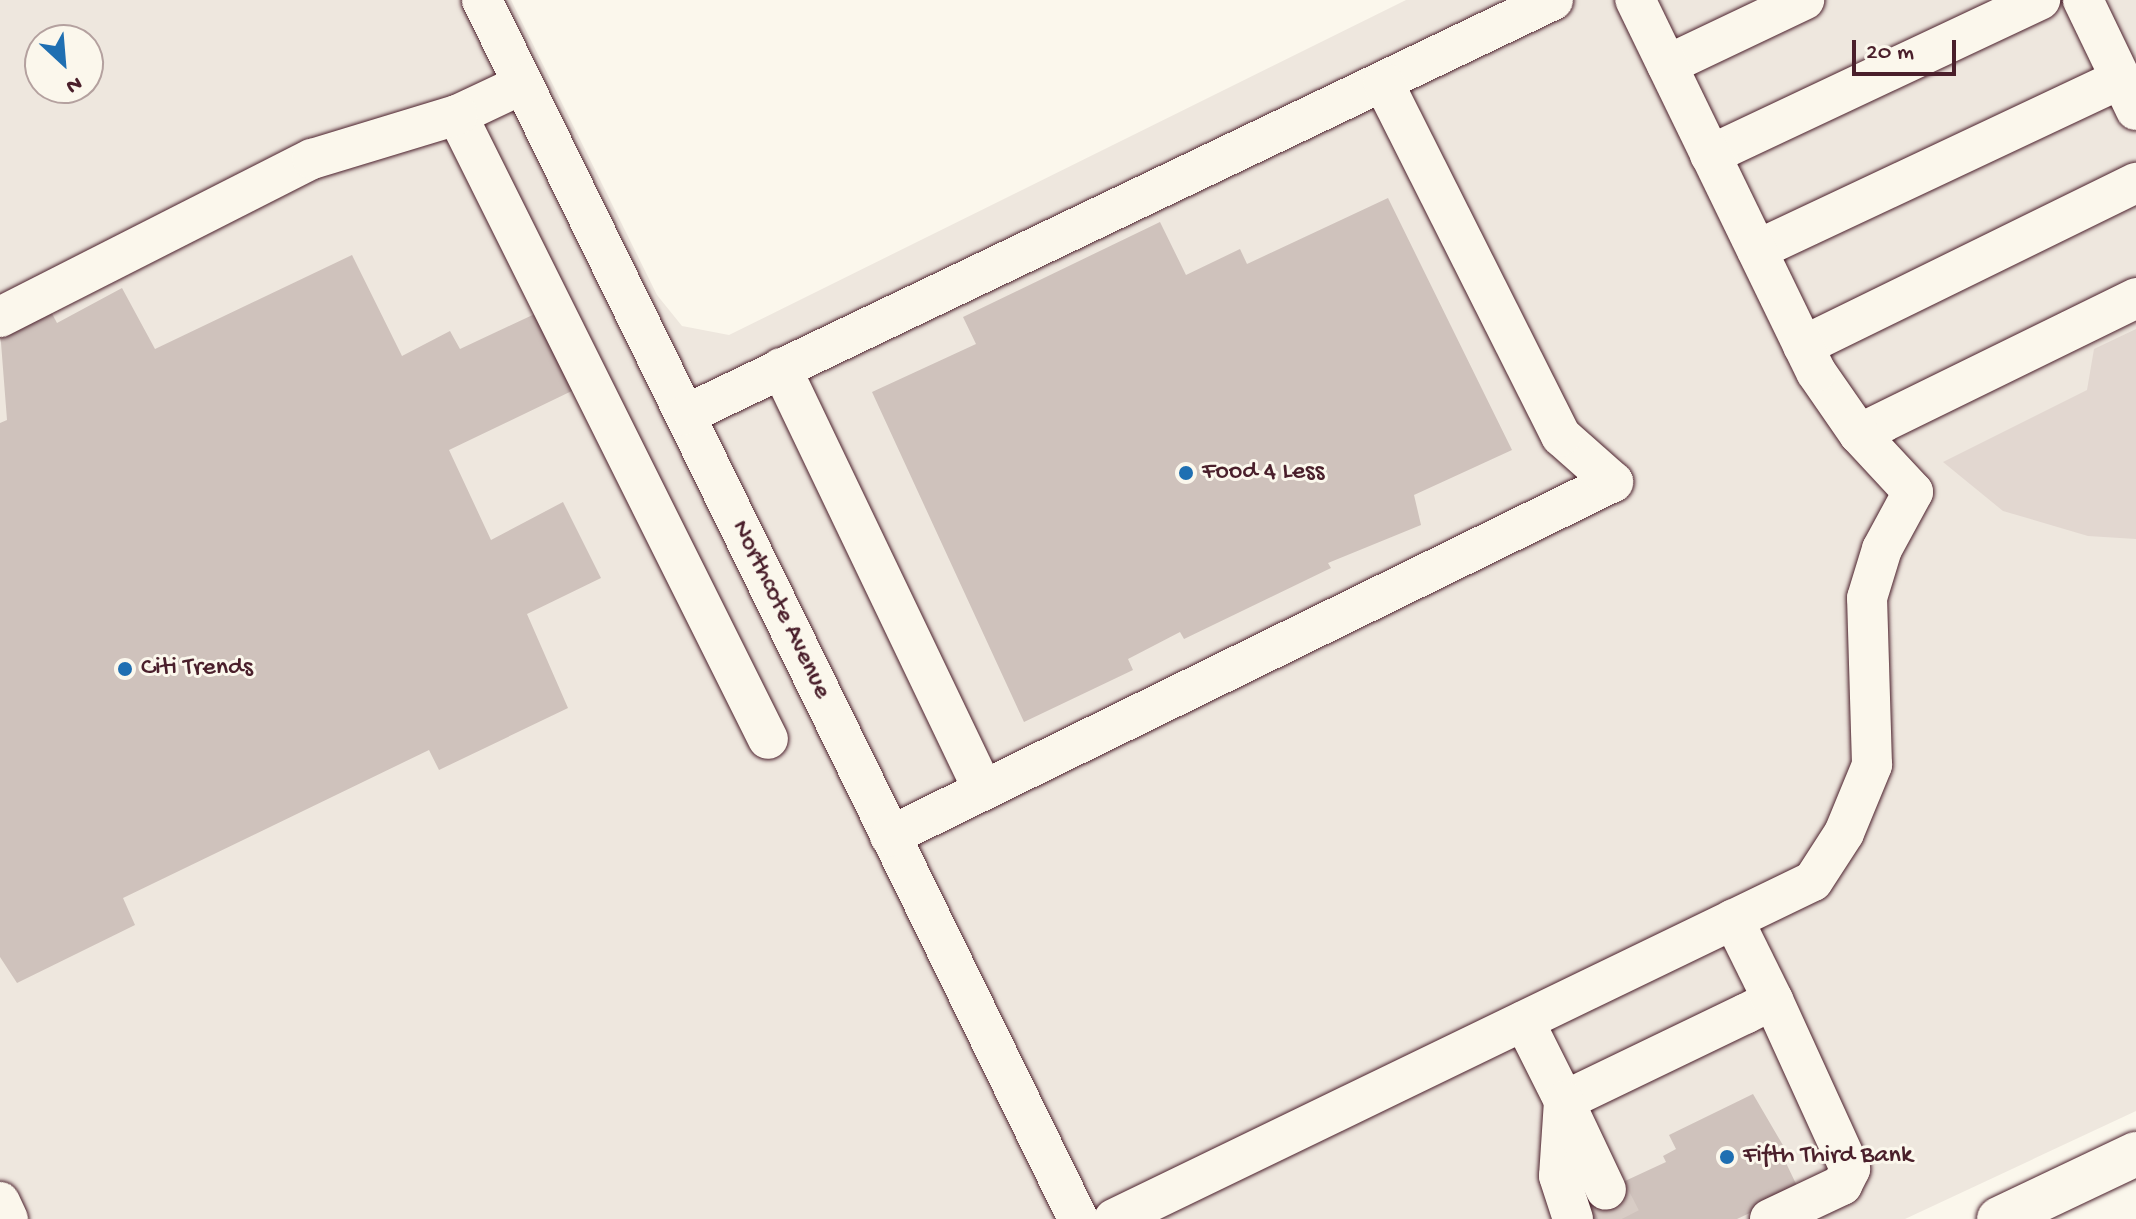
<!DOCTYPE html>
<html>
<head>
<meta charset="utf-8">
<style>
  body { margin:0 }
  #map { position:relative; width:2136px; height:1219px; overflow:hidden; background:#fbf7ec; font-family:"Gochi Hand",sans-serif }
  div>[style] { position:absolute }
  .built>* { inset:0; background:#eee7de }
  .green>* { inset:0; background:#e2d7d0 }
  .building>* { inset:0; background:#cfc2bc }
  .minor-tunnel>* { height:40px; margin-top:-20px; transform-origin:0; background:repeating-linear-gradient(90deg,#d8ccc5 0 40px,transparent 0 60px) }
  .roads { filter:drop-shadow(0 0 2px #4a1f2b) drop-shadow(0 0 2px #4a1f2b) }
  .minor>* { height:40px; margin:-20px; padding:0 20px; transform-origin:20px; border-radius:20px; background:#fbf7ec }
  .major>* { height:44px; margin:-22px; padding:0 22px; transform-origin:22px; border-radius:22px; background:#fbf7ec }
  .dots>* { width:22px; height:22px; translate:-50% -50%; box-sizing:border-box; border:4px solid #fbf7ec; border-radius:50% }
  span { translate:-50% -50%; white-space:nowrap; text-align:center; line-height:1.15; -webkit-text-stroke:6px #fbf7ec; paint-order:stroke }
  .poi-label { font-size:26px; color:#4a1f2b }
  .left { translate:0 -50%; text-align:left }
  .street-label { font-size:26px; color:#4a1f2b }
  .north { position:absolute; left:24px; top:24px; width:80px; height:80px; box-sizing:border-box; background:#fbf7ec; border:2px solid #b4a19f; border-radius:50%; rotate:154deg; font-size:22px; font-weight:700; line-height:32px; text-align:center; color:#4a1f2b }
  .north::after { content:''; display:block; margin:auto; width:28px; height:36px; background:#1f6fb2; clip-path:polygon(50% 0,100% 100%,50% 72%,0 100%) }
  .scale { position:absolute; left:1852px; top:40px; width:104px; height:36px; box-sizing:border-box; border:4px solid #4a1f2b; border-top:0; padding-left:10px; font-size:24px; line-height:28px; white-space:nowrap; color:#4a1f2b; -webkit-text-stroke:6px #fbf7ec; paint-order:stroke }
</style>
</head>
<body>
<div id="map">
  <div class="built">
    <i style="clip-path:polygon(evenodd,0 0,511px 0,657px 295px,682px 326px,729px 335px,1406px 0,2136px 0,2136px 1111px,1905px 1219px,0 1219px,0 0,40px 40px,88px 40px,88px 88px,40px 88px,40px 40px)"></i>
  </div>
  <div class="green">
    <i style="clip-path:polygon(2136px 329px,2136px 539px,2088px 536px,2003px 511px,1943px 462px,2087px 390px,2094px 349px)"></i>
  </div>
  <div class="building">
    <i style="clip-path:polygon(1388px 198px,1512px 450px,1414px 495px,1421px 525px,1328px 563px,1331px 568px,1184px 639px,1180px 632px,1128px 659px,1133px 670px,1024px 722px,872px 392px,976px 344px,963px 317px,1160px 222px,1186px 275px,1240px 249px,1247px 264px)"></i>
    <i style="clip-path:polygon(352px 255px,402px 356px,450px 331px,460px 349px,539px 312px,578px 388px,449px 450px,491px 540px,563px 502px,601px 578px,527px 614px,568px 708px,439px 770px,429px 750px,123px 898px,135px 925px,17px 983px,0 957px,0 423px,7px 420px,0 330px,48px 306px,57px 323px,122px 288px,155px 349px)"></i>
    <i style="clip-path:polygon(1753px 1094px,1791px 1159px,1786px 1163px,1799px 1190px,1737px 1219px,1594px 1219px,1584px 1200px,1666px 1162px,1663px 1156px,1676px 1149px,1669px 1135px)"></i>
  </div>
  <div class="minor-tunnel">
    <i style="left:1606px;top:1190px;width:33px;rotate:63deg"></i>
  </div>
  <div class="roads">
    <div class="minor">
      <i style="left:482px;top:0;width:1357px;rotate:63.94deg"></i>
      <i style="left:2083px;top:0;width:122px;rotate:64.3deg"></i>
      <i style="left:1667px;top:65px;width:152px;rotate:-25.4deg"></i>
      <i style="left:523px;top:84px;width:73px;rotate:154.8deg"></i>
      <i style="left:457px;top:115px;width:697px;rotate:63.51deg"></i>
      <i style="left:1710px;top:155px;width:365px;rotate:-25.2deg"></i>
      <i style="left:1757px;top:250px;width:402px;rotate:-25.2deg"></i>
      <i style="left:0;top:317px;width:350px;rotate:-26.9deg"></i>
      <i style="left:312px;top:159px;width:152px;rotate:-16.9deg"></i>
      <i style="left:1803px;top:346px;width:371px;rotate:-26.1deg"></i>
      <i style="left:781px;top:368px;width:468px;rotate:64.4deg"></i>
      <i style="left:685px;top:415px;width:962px;rotate:-25.55deg"></i>
      <i style="left:1859px;top:434px;width:309px;rotate:-26.1deg"></i>
      <i style="left:890px;top:836px;width:805px;rotate:-26.09deg"></i>
      <i style="left:1613px;top:482px;width:69px;rotate:-138.5deg"></i>
      <i style="left:1561px;top:436px;width:396px;rotate:-116.7deg"></i>
      <i style="left:1524px;top:1021px;width:89px;rotate:63.4deg"></i>
      <i style="left:1564px;top:1101px;width:201px;rotate:-25.7deg"></i>
      <i style="left:1745px;top:1014px;width:31px;rotate:-27deg"></i>
      <i style="left:1773px;top:1000px;width:90px;rotate:-116.3deg"></i>
      <i style="left:1564px;top:1101px;width:75px;rotate:93.8deg"></i>
      <i style="left:1559px;top:1176px;width:45px;rotate:72deg"></i>
      <i style="left:1564px;top:1101px;width:98px;rotate:64.7deg"></i>
      <i style="left:0;top:1202px;width:19px;rotate:65deg"></i>
      <i style="left:1114px;top:1219px;width:776px;rotate:-25.81deg"></i>
      <i style="left:1813px;top:881px;width:57px;rotate:-57.1deg"></i>
      <i style="left:1844px;top:833px;width:74px;rotate:-67.6deg"></i>
      <i style="left:1872px;top:765px;width:167px;rotate:-91.7deg"></i>
      <i style="left:1867px;top:598px;width:51px;rotate:-73deg"></i>
      <i style="left:1882px;top:549px;width:65px;rotate:-61.5deg"></i>
      <i style="left:1913px;top:492px;width:79px;rotate:-133deg"></i>
      <i style="left:1859px;top:434px;width:75px;rotate:-124.7deg"></i>
      <i style="left:1816px;top:372px;width:414px;rotate:-115.9deg"></i>
      <i style="left:1770px;top:1219px;width:80px;rotate:-25.3deg"></i>
      <i style="left:1842px;top:1185px;width:18px;rotate:-63deg"></i>
      <i style="left:1850px;top:1169px;width:186px;rotate:-114.5deg"></i>
    </div>
    <div class="major">
      <i style="left:1999px;top:1219px;width:152px;rotate:-25.4deg"></i>
    </div>
  </div>
  <div class="dots">
    <i style="left:1186px;top:473px;background:#1f6fb2"></i>
    <i style="left:125px;top:669px;background:#1f6fb2"></i>
    <i style="left:1727px;top:1157px;background:#1f6fb2"></i>
  </div>
  <div class="poi-label">
    <span class="left" style="left:1202px;top:473px">Food 4 Less</span>
    <span class="left" style="left:141px;top:669px">Citi Trends</span>
    <span class="left" style="left:1743px;top:1157px">Fifth Third Bank</span>
  </div>
  <div class="street-label">
    <span style="left:780px;top:610px;rotate:64deg">Northcote Avenue</span>
  </div>
  <div class="north">N</div>
  <div class="scale">20 m</div>
</div>
</body>
</html>
